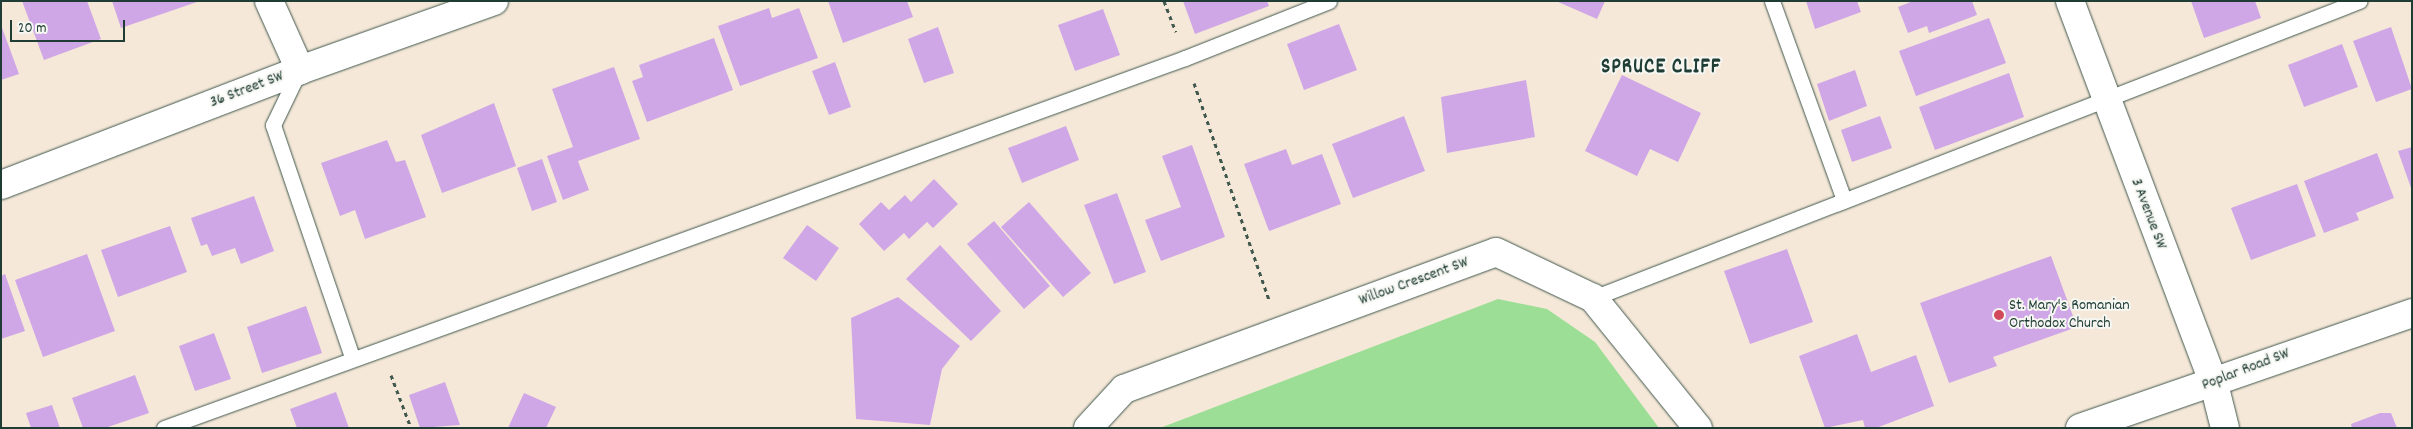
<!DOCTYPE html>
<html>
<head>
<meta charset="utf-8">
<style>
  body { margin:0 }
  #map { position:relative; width:2413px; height:429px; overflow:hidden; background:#f5e8d8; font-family:Dekko,sans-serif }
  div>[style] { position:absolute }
  .green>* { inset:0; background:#9cde95 }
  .building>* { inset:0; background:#d0a7e6 }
  .path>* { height:3px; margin-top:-1.5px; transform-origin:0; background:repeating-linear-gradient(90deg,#3f574d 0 4px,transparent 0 8px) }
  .roads { filter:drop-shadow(0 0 1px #3f574d) drop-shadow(0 0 1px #3f574d) }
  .lane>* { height:15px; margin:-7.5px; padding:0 7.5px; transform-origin:7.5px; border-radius:7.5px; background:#fff }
  .street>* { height:28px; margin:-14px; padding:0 14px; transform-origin:14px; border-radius:14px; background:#fff }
  .dots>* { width:14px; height:14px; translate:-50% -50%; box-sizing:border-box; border:2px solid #f6f6f2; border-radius:50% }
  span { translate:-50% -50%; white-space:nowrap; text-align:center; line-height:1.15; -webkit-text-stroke:4px #f6f6f2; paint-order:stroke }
  .street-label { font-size:16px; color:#1f3d34 }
  .poi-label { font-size:16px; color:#1f3d34 }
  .left { translate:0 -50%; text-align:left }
  .district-label { font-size:21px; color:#1f3d34; font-weight:700; letter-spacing:1px }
  .frame { position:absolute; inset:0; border:2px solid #1f3d34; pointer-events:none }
  .scale { position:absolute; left:10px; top:20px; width:115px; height:22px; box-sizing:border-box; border:2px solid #1f3d34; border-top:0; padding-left:6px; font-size:15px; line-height:18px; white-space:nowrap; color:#1f3d34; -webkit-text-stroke:4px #f6f6f2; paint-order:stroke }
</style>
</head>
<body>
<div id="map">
  <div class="green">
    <i style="clip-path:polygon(1498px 299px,1547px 309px,1595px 342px,1659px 428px,1160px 428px)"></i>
  </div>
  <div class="building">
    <i style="clip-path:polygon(22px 1px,87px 1px,101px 39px,44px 60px)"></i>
    <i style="clip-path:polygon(112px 1px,197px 1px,197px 2px,121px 28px)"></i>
    <i style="clip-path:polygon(828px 1px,907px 1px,913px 17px,843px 43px)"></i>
    <i style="clip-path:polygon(1183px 1px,1267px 1px,1269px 6px,1195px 34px)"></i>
    <i style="clip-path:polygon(1556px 1px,1605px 1px,1597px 19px)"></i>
    <i style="clip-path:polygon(1806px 1px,1857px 1px,1861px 12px,1815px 29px)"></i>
    <i style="clip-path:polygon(1913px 1px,1972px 1px,1977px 15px,1929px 33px,1927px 26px,1908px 33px,1898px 7px)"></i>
    <i style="clip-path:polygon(2191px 1px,2255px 1px,2261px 18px,2204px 38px)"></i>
    <i style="clip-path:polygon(769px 8px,772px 18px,799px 8px,818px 58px,740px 86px,718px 26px)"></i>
    <i style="clip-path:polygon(1103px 9px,1120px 55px,1075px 71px,1058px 25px)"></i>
    <i style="clip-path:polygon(1989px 18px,2006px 63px,1916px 96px,1899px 51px)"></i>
    <i style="clip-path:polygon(1339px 24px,1357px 70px,1304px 90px,1287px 44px)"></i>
    <i style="clip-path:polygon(1px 25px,19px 74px,1px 80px)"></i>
    <i style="clip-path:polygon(938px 27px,954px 73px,924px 83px,908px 39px)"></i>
    <i style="clip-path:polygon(2391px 27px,2412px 89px,2376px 102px,2353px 41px)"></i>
    <i style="clip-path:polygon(714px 38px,733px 90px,647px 122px,632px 81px,643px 77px,639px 65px)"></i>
    <i style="clip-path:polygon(2342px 44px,2358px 87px,2304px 107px,2288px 65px)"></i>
    <i style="clip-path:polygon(835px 62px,851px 107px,829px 115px,812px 71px)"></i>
    <i style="clip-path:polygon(614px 67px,640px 139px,578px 161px,589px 190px,563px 200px,547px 156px,573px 147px,552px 89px)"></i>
    <i style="clip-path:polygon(1855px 70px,1867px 106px,1829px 121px,1817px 84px)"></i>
    <i style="clip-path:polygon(2009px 73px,2024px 117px,1935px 150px,1919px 107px)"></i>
    <i style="clip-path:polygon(1622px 75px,1701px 113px,1678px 162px,1650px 149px,1637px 176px,1585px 151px)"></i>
    <i style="clip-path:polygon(1526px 80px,1535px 137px,1447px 153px,1441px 97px)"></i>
    <i style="clip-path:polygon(494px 103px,516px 166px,442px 193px,421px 135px)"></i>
    <i style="clip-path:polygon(1404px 116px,1425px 171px,1353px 198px,1332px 144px)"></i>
    <i style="clip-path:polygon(1880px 116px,1892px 148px,1852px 162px,1841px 130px)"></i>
    <i style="clip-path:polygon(1066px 126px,1079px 160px,1022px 183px,1008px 148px)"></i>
    <i style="clip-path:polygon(387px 140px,396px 162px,405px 160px,426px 217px,365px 239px,355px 210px,340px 216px,321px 163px)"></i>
    <i style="clip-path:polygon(1192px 145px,1225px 237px,1161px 261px,1145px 220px,1181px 207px,1162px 156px)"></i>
    <i style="clip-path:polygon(2412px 147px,2412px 188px,2411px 188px,2398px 151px)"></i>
    <i style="clip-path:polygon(1286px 149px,1292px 165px,1322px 154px,1341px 204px,1269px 231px,1244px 164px)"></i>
    <i style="clip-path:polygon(2377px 153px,2394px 198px,2356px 213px,2359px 220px,2324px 233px,2304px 181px)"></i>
    <i style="clip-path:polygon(542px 159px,557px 202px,532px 211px,517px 168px)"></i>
    <i style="clip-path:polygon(934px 179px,958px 204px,933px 228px,927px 222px,909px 239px,904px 233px,884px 251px,859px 224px,881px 202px,889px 210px,905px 195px,911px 202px)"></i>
    <i style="clip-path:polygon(2297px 184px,2316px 236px,2251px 260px,2231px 208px)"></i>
    <i style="clip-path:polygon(1117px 193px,1146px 272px,1114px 284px,1084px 205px)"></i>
    <i style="clip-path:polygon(254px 196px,274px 251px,241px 264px,235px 248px,212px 256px,207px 244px,201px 246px,191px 218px)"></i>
    <i style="clip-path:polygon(1029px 202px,1091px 273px,1063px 297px,1001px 227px)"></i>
    <i style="clip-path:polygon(994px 221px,1050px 286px,1024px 309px,967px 244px)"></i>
    <i style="clip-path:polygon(807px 225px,839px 248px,816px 281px,783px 258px)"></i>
    <i style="clip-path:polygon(170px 226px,187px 272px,118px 297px,101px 250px)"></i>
    <i style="clip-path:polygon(940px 245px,1001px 311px,971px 341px,906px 279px)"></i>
    <i style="clip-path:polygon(1787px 249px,1813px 322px,1750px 344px,1724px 271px)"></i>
    <i style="clip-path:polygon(87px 254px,115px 331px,43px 357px,15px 280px)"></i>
    <i style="clip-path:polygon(2051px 256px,2077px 327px,1993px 357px,1997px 366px,1949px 383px,1920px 303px)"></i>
    <i style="clip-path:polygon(5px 274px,25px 331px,1px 339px,1px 276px)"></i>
    <i style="clip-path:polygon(898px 297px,960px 346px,942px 369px,930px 425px,856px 419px,851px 318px)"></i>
    <i style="clip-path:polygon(306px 306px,322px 353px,262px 373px,247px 327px)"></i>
    <i style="clip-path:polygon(214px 333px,231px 379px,195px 391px,179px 346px)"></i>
    <i style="clip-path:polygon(1857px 334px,1871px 372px,1916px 355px,1934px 406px,1876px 428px,1865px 428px,1863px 420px,1825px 428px,1799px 356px)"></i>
    <i style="clip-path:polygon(135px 375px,149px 413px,105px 428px,83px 428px,72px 398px)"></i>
    <i style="clip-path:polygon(445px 382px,460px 425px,420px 428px,409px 395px)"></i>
    <i style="clip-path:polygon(336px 392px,349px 428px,297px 428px,290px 409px)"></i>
    <i style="clip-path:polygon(524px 393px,556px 407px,546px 428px,508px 428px)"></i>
    <i style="clip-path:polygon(52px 405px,60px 428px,31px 428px,26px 413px)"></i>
    <i style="clip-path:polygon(2380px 413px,2391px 413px,2397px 428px,2352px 428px,2351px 424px)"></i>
  </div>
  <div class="path">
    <i style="left:1164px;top:1px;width:33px;rotate:69deg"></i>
    <i style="left:1194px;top:83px;width:229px;rotate:70.9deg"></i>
    <i style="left:391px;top:375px;width:57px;rotate:69.3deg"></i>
  </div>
  <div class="roads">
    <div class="lane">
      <i style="left:1772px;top:1px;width:212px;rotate:70.1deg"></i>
      <i style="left:299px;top:71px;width:60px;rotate:115.7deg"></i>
      <i style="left:273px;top:125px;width:245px;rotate:71.2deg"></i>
      <i style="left:1593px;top:298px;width:822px;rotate:-21.19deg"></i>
      <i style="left:164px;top:428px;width:1086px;rotate:-19.92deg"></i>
      <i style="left:1185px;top:58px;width:155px;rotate:-21.6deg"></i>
    </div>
    <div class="street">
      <i style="left:269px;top:1px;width:76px;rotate:65.8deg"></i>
      <i style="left:2070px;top:1px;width:409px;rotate:69.4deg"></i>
      <i style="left:2214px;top:384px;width:45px;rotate:76deg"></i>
      <i style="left:1px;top:185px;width:320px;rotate:-21deg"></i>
      <i style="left:300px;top:70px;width:206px;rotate:-19.6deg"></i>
      <i style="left:1088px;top:428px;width:53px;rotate:-47.3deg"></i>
      <i style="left:1124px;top:389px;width:396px;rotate:-20.2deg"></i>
      <i style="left:1496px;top:252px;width:107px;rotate:25.4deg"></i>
      <i style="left:1593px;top:298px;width:167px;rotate:51.1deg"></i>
      <i style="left:2080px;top:428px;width:351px;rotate:-19.1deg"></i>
    </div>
  </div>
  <div class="dots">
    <i style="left:1999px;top:315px;background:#d1495b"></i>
  </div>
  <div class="street-label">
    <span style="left:247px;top:90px;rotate:-21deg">36 Street SW</span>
    <span style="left:2148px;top:214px;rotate:69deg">3 Avenue SW</span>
    <span style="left:1414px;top:282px;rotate:-20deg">Willow Crescent SW</span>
    <span style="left:2246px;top:370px;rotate:-21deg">Poplar Road SW</span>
  </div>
  <div class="poi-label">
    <span class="left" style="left:2009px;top:315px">St. Mary's Romanian<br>Orthodox Church</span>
  </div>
  <div class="district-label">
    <span style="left:1661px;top:68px">SPRUCE CLIFF</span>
  </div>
  <div class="frame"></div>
  <div class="scale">20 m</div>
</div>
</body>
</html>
